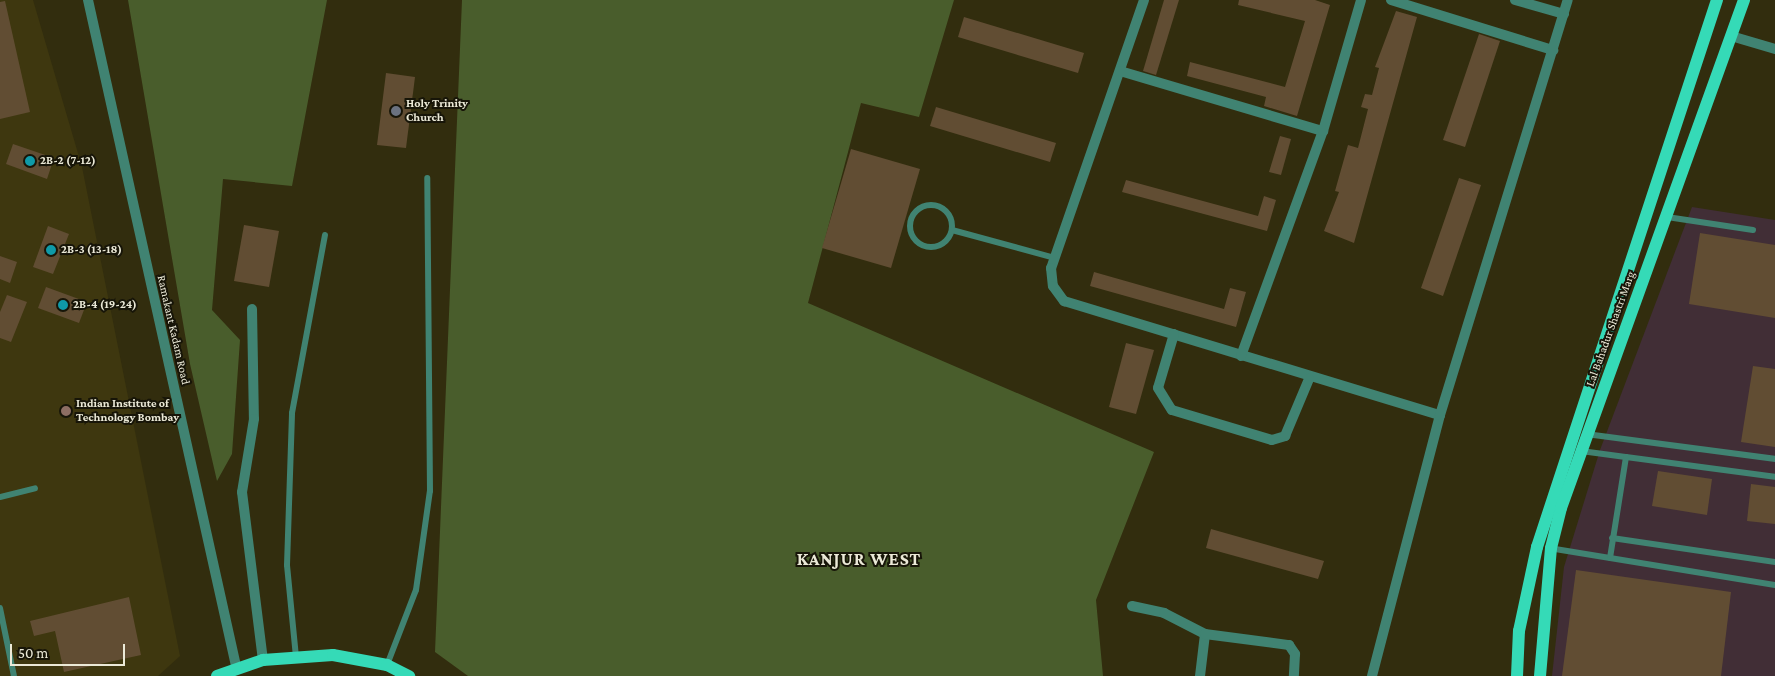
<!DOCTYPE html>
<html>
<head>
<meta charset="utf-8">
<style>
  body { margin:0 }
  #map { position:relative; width:1775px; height:676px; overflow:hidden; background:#322d0e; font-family:"Crimson Pro",serif }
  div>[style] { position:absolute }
  .commercial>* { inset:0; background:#412e36 }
  .built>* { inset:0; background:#3e370f }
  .green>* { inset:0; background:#495d2c }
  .building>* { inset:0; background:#614d33 }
  .service>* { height:6px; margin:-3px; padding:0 3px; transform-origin:3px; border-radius:3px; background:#408372 }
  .service>.ring { margin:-3px; padding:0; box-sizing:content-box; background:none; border:6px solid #408372; border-radius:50% }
  .minor>* { height:10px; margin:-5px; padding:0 5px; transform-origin:5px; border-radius:5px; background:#408372 }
  .primary>* { height:12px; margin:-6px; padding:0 6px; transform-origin:6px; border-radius:6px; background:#35dab7 }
  .dots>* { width:14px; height:14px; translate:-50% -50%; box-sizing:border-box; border:2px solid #171508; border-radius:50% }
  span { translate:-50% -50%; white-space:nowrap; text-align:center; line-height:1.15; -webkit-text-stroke:4px #171508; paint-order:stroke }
  .poi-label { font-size:12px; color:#ebe9d7; font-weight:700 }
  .left { translate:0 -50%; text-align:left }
  .street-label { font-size:12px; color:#ebe9d7 }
  .district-label { font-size:18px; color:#ebe9d7; font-weight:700; letter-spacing:1px }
  .scale { position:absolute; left:10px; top:644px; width:115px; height:22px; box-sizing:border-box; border:2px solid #ebe9d7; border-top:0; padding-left:6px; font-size:15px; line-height:18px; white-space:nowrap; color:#ebe9d7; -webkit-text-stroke:4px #171508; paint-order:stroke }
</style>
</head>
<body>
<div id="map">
  <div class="commercial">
    <i style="clip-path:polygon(1692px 207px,1775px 220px,1775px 676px,1552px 676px,1564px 567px,1600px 450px)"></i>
  </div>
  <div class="built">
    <i style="clip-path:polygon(0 0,33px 0,82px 167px,180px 656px,158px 676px,0 676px)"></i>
  </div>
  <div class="green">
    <i style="clip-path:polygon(128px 0,327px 0,292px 186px,223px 179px,212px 310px,240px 340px,232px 454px,217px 481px,190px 364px)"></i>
    <i style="clip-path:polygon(462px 0,954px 0,919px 117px,861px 103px,808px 303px,1154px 452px,1096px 600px,1103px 676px,468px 676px,435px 652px)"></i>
  </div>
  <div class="building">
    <i style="clip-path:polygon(1164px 0,1179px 0,1156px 75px,1143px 71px)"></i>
    <i style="clip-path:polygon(1239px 0,1315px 0,1330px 5px,1297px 116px,1264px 106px,1266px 97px,1187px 76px,1190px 62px,1285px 87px,1305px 21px,1238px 5px)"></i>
    <i style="clip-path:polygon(5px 1px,30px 112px,0 119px,0 2px)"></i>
    <i style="clip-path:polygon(1396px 11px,1417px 17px,1354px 243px,1324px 231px,1339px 192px,1335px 191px,1348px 145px,1358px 148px,1368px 109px,1361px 107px,1365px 94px,1372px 95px,1379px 68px,1375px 67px)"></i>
    <i style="clip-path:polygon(964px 17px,1084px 53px,1078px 73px,958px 37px)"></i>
    <i style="clip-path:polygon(1479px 34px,1500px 41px,1465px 147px,1443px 140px)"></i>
    <i style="clip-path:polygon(386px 73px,415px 77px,406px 148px,377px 145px)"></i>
    <i style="clip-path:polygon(936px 107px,1056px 143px,1050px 162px,930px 126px)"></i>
    <i style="clip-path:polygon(1280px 136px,1291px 139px,1281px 175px,1269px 172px)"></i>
    <i style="clip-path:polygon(13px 144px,54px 158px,47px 179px,6px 164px)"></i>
    <i style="clip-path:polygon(851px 149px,920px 169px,891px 268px,822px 248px)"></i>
    <i style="clip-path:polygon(1459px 178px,1481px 185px,1443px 296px,1421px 288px)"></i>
    <i style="clip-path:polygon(1126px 180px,1258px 216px,1264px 196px,1276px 200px,1267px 231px,1122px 192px)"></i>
    <i style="clip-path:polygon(244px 225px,279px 231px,269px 287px,234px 281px)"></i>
    <i style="clip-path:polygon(48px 226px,69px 234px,53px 274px,33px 267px)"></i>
    <i style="clip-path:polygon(1700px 233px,1775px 245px,1775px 318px,1689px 304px)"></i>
    <i style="clip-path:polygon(0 256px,17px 262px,10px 283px,0 279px)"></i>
    <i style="clip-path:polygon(1094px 272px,1224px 309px,1230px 288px,1246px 292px,1236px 327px,1090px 286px)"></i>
    <i style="clip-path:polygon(46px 287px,87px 302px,79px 323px,38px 308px)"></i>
    <i style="clip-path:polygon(7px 295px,27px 302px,11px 342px,0 338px,0 312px)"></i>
    <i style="clip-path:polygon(1126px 343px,1154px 350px,1136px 414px,1109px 407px)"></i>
    <i style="clip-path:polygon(1753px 366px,1775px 369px,1775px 447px,1741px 442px)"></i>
    <i style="clip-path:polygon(1658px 471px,1712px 479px,1707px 515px,1652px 506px)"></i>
    <i style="clip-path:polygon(1751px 484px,1775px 487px,1775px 524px,1747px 521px)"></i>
    <i style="clip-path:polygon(1211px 529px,1324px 561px,1318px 579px,1206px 548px)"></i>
    <i style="clip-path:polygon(1576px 570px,1731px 592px,1721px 676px,1562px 676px)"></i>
    <i style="clip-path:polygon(129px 597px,141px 655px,64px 672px,55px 631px,34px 636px,30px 621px)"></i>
  </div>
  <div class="service">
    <i class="ring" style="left:910px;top:205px;width:36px;height:36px"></i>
    <i style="left:1667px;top:217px;width:87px;rotate:8.6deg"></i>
    <i style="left:952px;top:230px;width:107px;rotate:15.2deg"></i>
    <i style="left:1586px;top:434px;width:191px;rotate:7.5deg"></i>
    <i style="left:1581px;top:451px;width:45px;rotate:7.6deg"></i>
    <i style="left:0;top:497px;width:36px;rotate:-14deg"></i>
    <i style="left:1612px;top:538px;width:165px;rotate:8.4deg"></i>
    <i style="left:1549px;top:548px;width:229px;rotate:9.3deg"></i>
    <i style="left:1610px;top:558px;width:102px;rotate:-81deg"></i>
    <i style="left:1626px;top:457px;width:150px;rotate:7.6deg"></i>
    <i style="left:0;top:608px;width:69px;rotate:78.4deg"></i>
    <i style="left:296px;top:657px;width:92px;rotate:-95.6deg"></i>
    <i style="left:287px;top:565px;width:152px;rotate:-88.1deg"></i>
    <i style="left:292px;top:413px;width:181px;rotate:-79.5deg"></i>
    <i style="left:387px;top:665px;width:80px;rotate:-68.9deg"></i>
    <i style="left:416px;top:590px;width:100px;rotate:-82deg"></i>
    <i style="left:430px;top:491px;width:313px;rotate:-90.5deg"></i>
  </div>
  <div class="minor">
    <i style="left:88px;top:0;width:682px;rotate:77.47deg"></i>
    <i style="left:1144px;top:0;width:284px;rotate:109.1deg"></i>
    <i style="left:1051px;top:268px;width:18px;rotate:84deg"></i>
    <i style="left:1053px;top:286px;width:19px;rotate:54deg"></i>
    <i style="left:1064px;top:301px;width:393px;rotate:16.9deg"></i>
    <i style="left:1391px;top:0;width:170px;rotate:17.2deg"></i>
    <i style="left:1515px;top:0;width:51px;rotate:15.9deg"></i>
    <i style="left:1731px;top:36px;width:46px;rotate:16.5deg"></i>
    <i style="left:1120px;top:71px;width:212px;rotate:16.5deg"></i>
    <i style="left:252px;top:309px;width:110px;rotate:89deg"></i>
    <i style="left:254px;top:419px;width:74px;rotate:99.3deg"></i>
    <i style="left:242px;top:492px;width:169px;rotate:82.9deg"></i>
    <i style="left:1174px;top:334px;width:56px;rotate:106.5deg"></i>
    <i style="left:1158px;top:388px;width:26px;rotate:58deg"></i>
    <i style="left:1172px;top:410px;width:104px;rotate:16.7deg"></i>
    <i style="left:1272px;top:440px;width:14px;rotate:-17deg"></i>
    <i style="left:1285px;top:436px;width:62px;rotate:-67.2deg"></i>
    <i style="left:1241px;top:356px;width:239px;rotate:-70deg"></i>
    <i style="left:1323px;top:131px;width:136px;rotate:-73.8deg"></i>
    <i style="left:1132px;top:606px;width:33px;rotate:12deg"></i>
    <i style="left:1164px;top:613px;width:46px;rotate:27.1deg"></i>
    <i style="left:1200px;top:676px;width:42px;rotate:-83.2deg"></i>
    <i style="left:1205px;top:634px;width:85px;rotate:7.5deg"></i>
    <i style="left:1289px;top:645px;width:11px;rotate:56deg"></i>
    <i style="left:1295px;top:654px;width:22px;rotate:93deg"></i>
    <i style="left:1372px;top:676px;width:270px;rotate:-75.4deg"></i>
    <i style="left:1440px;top:415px;width:434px;rotate:-72.9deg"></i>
  </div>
  <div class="primary">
    <i style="left:217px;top:676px;width:49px;rotate:-19.2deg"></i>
    <i style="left:263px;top:660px;width:70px;rotate:-4.1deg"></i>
    <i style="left:333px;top:655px;width:55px;rotate:10.5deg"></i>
    <i style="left:387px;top:665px;width:25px;rotate:27deg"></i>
    <i style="left:1517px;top:676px;width:45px;rotate:-87.5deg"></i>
    <i style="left:1519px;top:631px;width:86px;rotate:-77.9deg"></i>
    <i style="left:1537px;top:547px;width:576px;rotate:-71.79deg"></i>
    <i style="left:1540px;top:676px;width:128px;rotate:-85.1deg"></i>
    <i style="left:1551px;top:548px;width:41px;rotate:-76deg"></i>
    <i style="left:1561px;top:508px;width:540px;rotate:-70.19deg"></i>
  </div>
  <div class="dots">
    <i style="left:396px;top:111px;background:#6b7280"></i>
    <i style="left:30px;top:161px;background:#0f9aa8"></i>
    <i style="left:51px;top:250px;background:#0f9aa8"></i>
    <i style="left:63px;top:305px;background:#0f9aa8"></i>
    <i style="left:66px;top:411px;background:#8d6e63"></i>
  </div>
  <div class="poi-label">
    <span class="left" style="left:406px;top:111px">Holy Trinity<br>Church</span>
    <span class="left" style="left:40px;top:161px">2B-2 (7-12)</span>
    <span class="left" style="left:61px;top:250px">2B-3 (13-18)</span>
    <span class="left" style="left:73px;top:305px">2B-4 (19-24)</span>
    <span class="left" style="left:76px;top:411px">Indian Institute of<br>Technology Bombay</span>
  </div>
  <div class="street-label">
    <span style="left:1611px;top:329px;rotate:-70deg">Lal Bahadur Shastri Marg</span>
    <span style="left:173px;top:330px;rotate:77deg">Ramakant Kadam Road</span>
  </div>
  <div class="district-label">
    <span style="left:859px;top:559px">KANJUR WEST</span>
  </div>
  <div class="scale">50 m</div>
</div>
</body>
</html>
